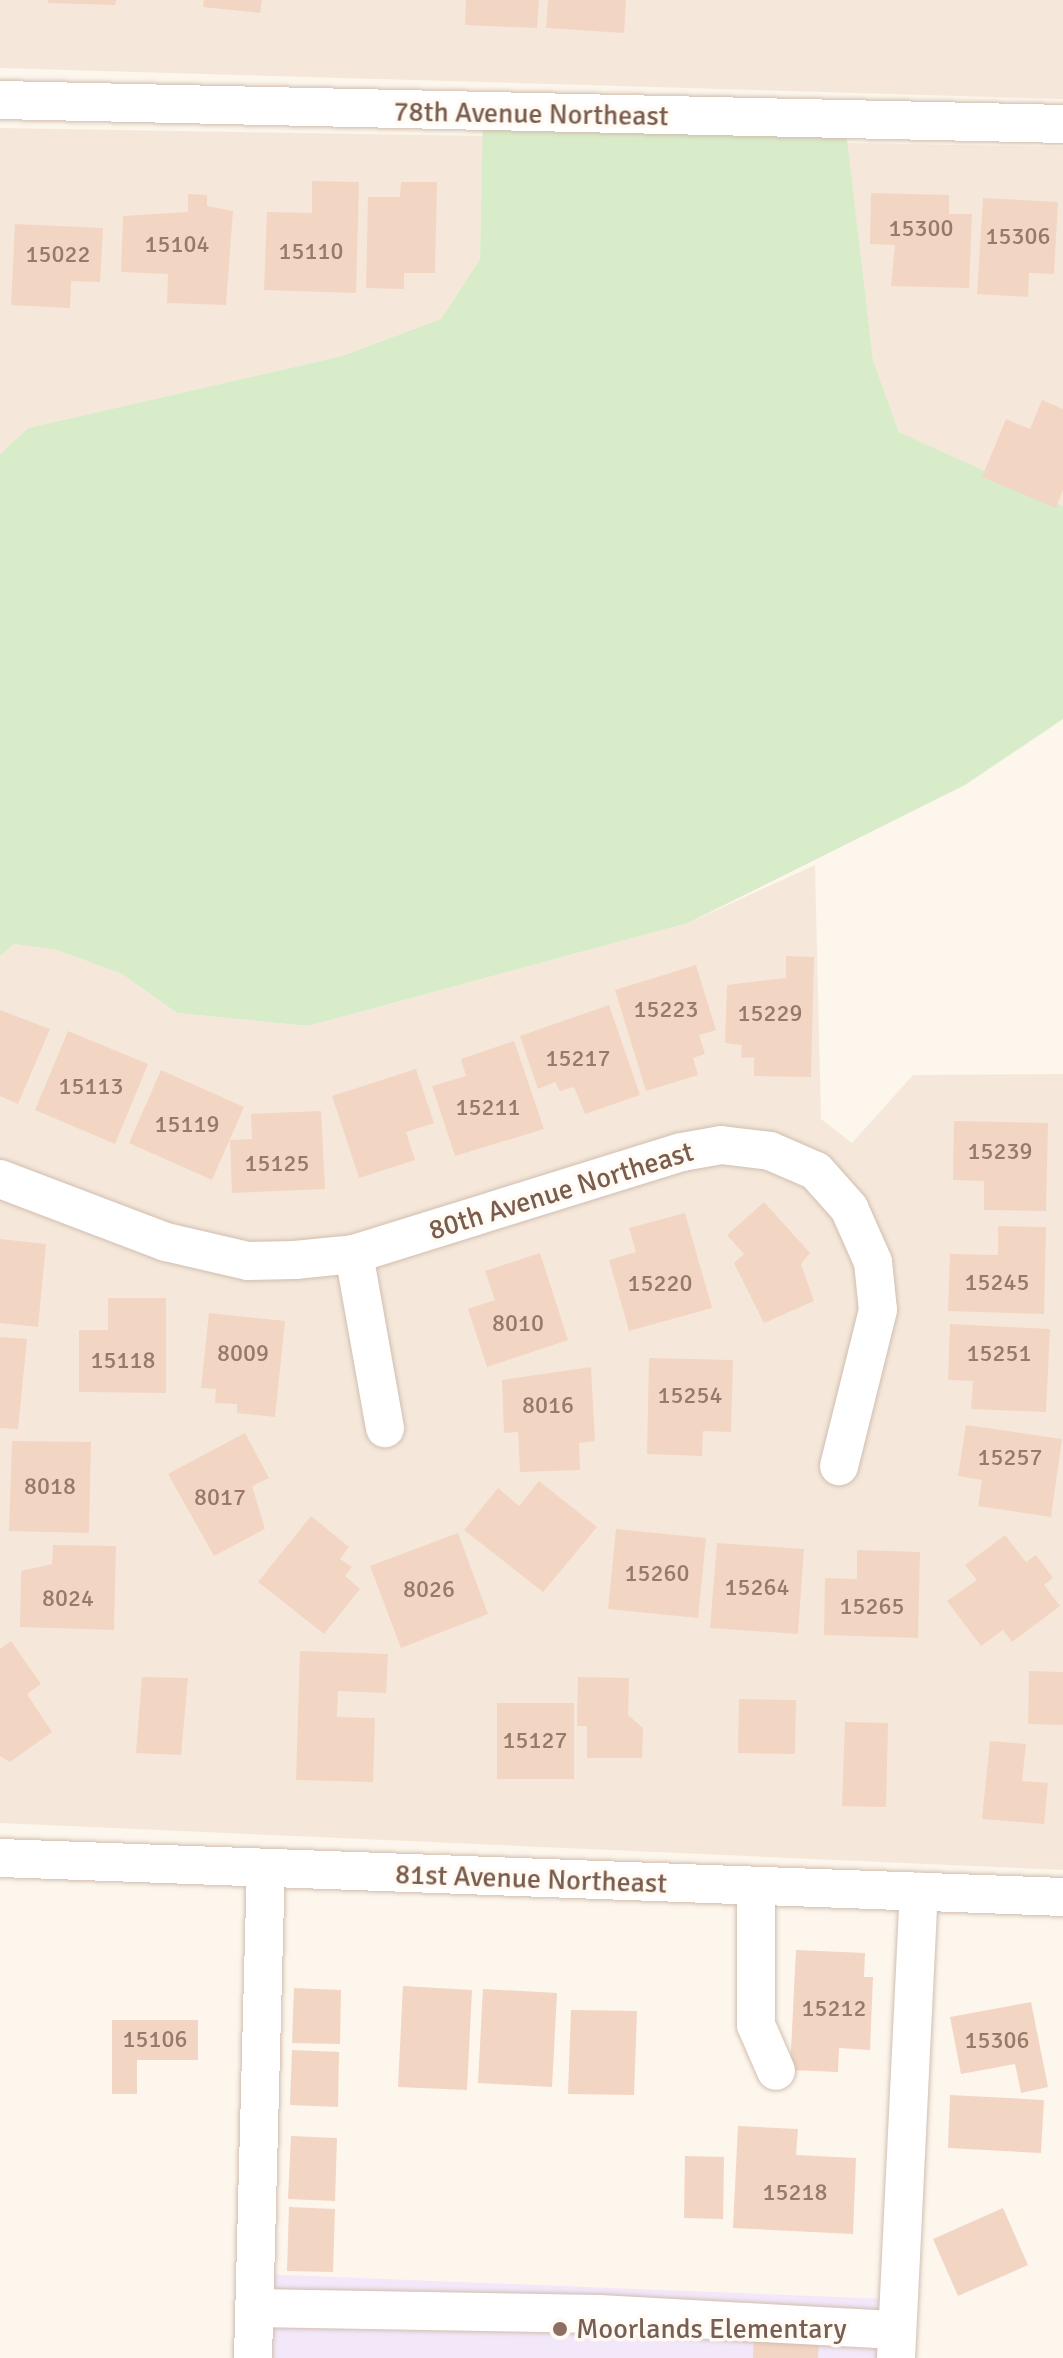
<!DOCTYPE html>
<html>
<head>
<meta charset="utf-8">
<style>
  body { margin:0 }
  #map { position:relative; width:1063px; height:2358px; overflow:hidden; background:#fdf6ec; font-family:Signika,sans-serif }
  div>[style] { position:absolute }
  .residential>* { inset:0; background:#f5e8da }
  .education>* { inset:0; background:#f3e8fa }
  .green>* { inset:0; background:#d8ecc9 }
  .building>* { inset:0; background:#f3d5c3 }
  .roads { filter:drop-shadow(0 0 2px #d1beb0) drop-shadow(0 0 2px #d1beb0) }
  .minor>* { height:38px; margin:-19px; padding:0 19px; transform-origin:19px; border-radius:19px; background:#fff }
  .dots>* { width:22px; height:22px; translate:-50% -50%; box-sizing:border-box; border:4px solid #fffaf3; border-radius:50% }
  span { translate:-50% -50%; white-space:nowrap; text-align:center; line-height:1.15; -webkit-text-stroke:7px #fffaf3; paint-order:stroke }
  .number-label { font-size:24px; color:#987a6a }
  .number-label span { -webkit-text-stroke-width:0 }
  .street-label { font-size:28px; color:#7a5c4d }
  .education-label { font-size:28px; color:#785e54 }
  .left { translate:0 -50%; text-align:left }
</style>
</head>
<body>
<div id="map">
  <div class="residential">
    <i style="clip-path:polygon(0 0,1063px 0,1063px 99px,0 68px)"></i>
    <i style="clip-path:polygon(0 128px,483px 136px,480px 259px,441px 319px,342px 356px,28px 428px,0 454px)"></i>
    <i style="clip-path:polygon(847px 143px,1063px 147px,1063px 506px,899px 432px,873px 360px)"></i>
    <i style="clip-path:polygon(815px 865px,821px 1119px,852px 1143px,913px 1075px,1063px 1074px,1063px 1870px,0 1823px,0 956px,14px 944px,57px 950px,122px 974px,177px 1013px,308px 1026px,688px 923px)"></i>
  </div>
  <div class="education">
    <i style="clip-path:polygon(236px 2273px,887px 2299px,885px 2358px,233px 2358px)"></i>
  </div>
  <div class="green">
    <i style="clip-path:polygon(483px 113px,845px 122px,873px 360px,899px 432px,1063px 506px,1063px 719px,965px 785px,688px 923px,308px 1026px,177px 1013px,122px 974px,57px 950px,14px 944px,0 956px,0 454px,28px 428px,342px 356px,441px 319px,480px 259px)"></i>
  </div>
  <div class="building">
    <i style="clip-path:polygon(48px 0,116px 0,115px 5px,48px 3px)"></i>
    <i style="clip-path:polygon(204px 0,262px 0,260px 13px,203px 7px)"></i>
    <i style="clip-path:polygon(466px 0,539px 0,537px 28px,465px 25px)"></i>
    <i style="clip-path:polygon(548px 0,626px 0,624px 33px,546px 28px)"></i>
    <i style="clip-path:polygon(312px 181px,359px 182px,356px 293px,264px 290px,267px 212px,312px 213px)"></i>
    <i style="clip-path:polygon(401px 182px,437px 182px,435px 273px,404px 273px,404px 289px,366px 288px,368px 197px,400px 197px)"></i>
    <i style="clip-path:polygon(871px 193px,949px 195px,949px 214px,972px 214px,969px 288px,891px 286px,895px 245px,870px 244px)"></i>
    <i style="clip-path:polygon(188px 194px,207px 195px,207px 206px,233px 211px,226px 305px,167px 303px,168px 274px,121px 272px,123px 216px,188px 212px)"></i>
    <i style="clip-path:polygon(983px 198px,1058px 202px,1054px 274px,1029px 273px,1028px 297px,977px 294px)"></i>
    <i style="clip-path:polygon(15px 224px,103px 228px,100px 282px,71px 281px,70px 308px,11px 305px)"></i>
    <i style="clip-path:polygon(1042px 400px,1063px 409px,1063px 490px,1056px 508px,982px 477px,1006px 419px,1030px 429px)"></i>
    <i style="clip-path:polygon(786px 956px,814px 957px,811px 1077px,754px 1076px,754px 1057px,741px 1058px,742px 1045px,725px 1043px,727px 985px,786px 978px)"></i>
    <i style="clip-path:polygon(696px 965px,716px 1030px,699px 1035px,705px 1054px,693px 1058px,698px 1075px,646px 1091px,615px 990px)"></i>
    <i style="clip-path:polygon(609px 1005px,640px 1095px,585px 1114px,574px 1087px,560px 1091px,555px 1082px,538px 1089px,520px 1036px)"></i>
    <i style="clip-path:polygon(0 1010px,50px 1029px,18px 1104px,0 1096px)"></i>
    <i style="clip-path:polygon(68px 1031px,148px 1064px,115px 1144px,35px 1110px)"></i>
    <i style="clip-path:polygon(514px 1041px,544px 1129px,455px 1156px,432px 1086px,466px 1076px,461px 1059px)"></i>
    <i style="clip-path:polygon(416px 1069px,434px 1123px,406px 1132px,415px 1160px,359px 1178px,332px 1096px)"></i>
    <i style="clip-path:polygon(161px 1070px,244px 1107px,212px 1180px,129px 1143px)"></i>
    <i style="clip-path:polygon(321px 1111px,325px 1189px,232px 1193px,230px 1140px,252px 1139px,251px 1114px)"></i>
    <i style="clip-path:polygon(954px 1121px,1048px 1123px,1046px 1211px,984px 1210px,984px 1181px,953px 1180px)"></i>
    <i style="clip-path:polygon(764px 1202px,810px 1253px,801px 1264px,814px 1301px,764px 1323px,734px 1263px,744px 1254px,727px 1235px)"></i>
    <i style="clip-path:polygon(685px 1213px,712px 1308px,629px 1331px,609px 1260px,636px 1252px,629px 1228px)"></i>
    <i style="clip-path:polygon(998px 1226px,1046px 1227px,1044px 1314px,948px 1311px,950px 1254px,998px 1255px)"></i>
    <i style="clip-path:polygon(0 1239px,46px 1244px,38px 1327px,0 1323px)"></i>
    <i style="clip-path:polygon(540px 1253px,568px 1340px,487px 1367px,468px 1309px,495px 1300px,485px 1271px)"></i>
    <i style="clip-path:polygon(108px 1298px,166px 1298px,166px 1393px,79px 1392px,79px 1330px,108px 1330px)"></i>
    <i style="clip-path:polygon(209px 1313px,285px 1321px,275px 1417px,237px 1413px,237px 1404px,215px 1403px,216px 1389px,201px 1388px)"></i>
    <i style="clip-path:polygon(950px 1324px,1050px 1329px,1046px 1412px,971px 1409px,973px 1381px,948px 1380px)"></i>
    <i style="clip-path:polygon(0 1337px,27px 1339px,18px 1429px,0 1428px)"></i>
    <i style="clip-path:polygon(649px 1358px,733px 1360px,731px 1432px,703px 1431px,702px 1456px,647px 1454px)"></i>
    <i style="clip-path:polygon(591px 1367px,595px 1441px,579px 1443px,580px 1470px,520px 1472px,518px 1432px,504px 1433px,502px 1380px)"></i>
    <i style="clip-path:polygon(966px 1425px,1062px 1439px,1051px 1517px,978px 1506px,982px 1480px,958px 1476px)"></i>
    <i style="clip-path:polygon(245px 1433px,269px 1478px,252px 1486px,265px 1529px,214px 1556px,168px 1474px)"></i>
    <i style="clip-path:polygon(12px 1441px,91px 1442px,89px 1533px,9px 1531px)"></i>
    <i style="clip-path:polygon(539px 1481px,597px 1527px,543px 1592px,464px 1530px,498px 1488px,519px 1506px)"></i>
    <i style="clip-path:polygon(311px 1516px,349px 1547px,340px 1559px,352px 1567px,345px 1576px,360px 1589px,324px 1634px,258px 1582px)"></i>
    <i style="clip-path:polygon(616px 1529px,706px 1538px,698px 1618px,608px 1609px)"></i>
    <i style="clip-path:polygon(458px 1533px,488px 1614px,401px 1648px,370px 1566px)"></i>
    <i style="clip-path:polygon(1005px 1535px,1026px 1562px,1036px 1555px,1053px 1578px,1044px 1585px,1060px 1606px,1012px 1642px,1003px 1630px,981px 1646px,947px 1601px,977px 1580px,965px 1565px)"></i>
    <i style="clip-path:polygon(717px 1543px,804px 1549px,798px 1634px,710px 1628px)"></i>
    <i style="clip-path:polygon(53px 1545px,116px 1546px,114px 1630px,20px 1627px,21px 1571px,52px 1564px)"></i>
    <i style="clip-path:polygon(857px 1550px,920px 1552px,918px 1638px,824px 1635px,825px 1578px,857px 1579px)"></i>
    <i style="clip-path:polygon(11px 1641px,41px 1684px,27px 1694px,52px 1732px,10px 1762px,0 1756px,0 1649px)"></i>
    <i style="clip-path:polygon(300px 1651px,388px 1654px,386px 1693px,338px 1691px,337px 1717px,375px 1718px,373px 1782px,296px 1780px)"></i>
    <i style="clip-path:polygon(1029px 1671px,1063px 1672px,1063px 1725px,1028px 1724px)"></i>
    <i style="clip-path:polygon(142px 1677px,188px 1678px,181px 1755px,136px 1753px)"></i>
    <i style="clip-path:polygon(578px 1677px,629px 1678px,628px 1715px,643px 1728px,642px 1758px,587px 1758px,587px 1726px,577px 1726px)"></i>
    <i style="clip-path:polygon(739px 1699px,796px 1700px,795px 1754px,738px 1753px)"></i>
    <i style="clip-path:polygon(497px 1703px,574px 1703px,574px 1779px,497px 1779px)"></i>
    <i style="clip-path:polygon(845px 1722px,888px 1723px,886px 1807px,842px 1806px)"></i>
    <i style="clip-path:polygon(990px 1741px,1026px 1744px,1022px 1781px,1048px 1783px,1044px 1824px,982px 1819px)"></i>
    <i style="clip-path:polygon(796px 1950px,865px 1953px,864px 1977px,873px 1977px,870px 2050px,839px 2048px,838px 2072px,790px 2070px)"></i>
    <i style="clip-path:polygon(403px 1986px,472px 1990px,467px 2090px,398px 2087px)"></i>
    <i style="clip-path:polygon(294px 1988px,341px 1990px,340px 2044px,292px 2043px)"></i>
    <i style="clip-path:polygon(483px 1989px,557px 1993px,552px 2087px,478px 2083px)"></i>
    <i style="clip-path:polygon(1031px 2002px,1048px 2087px,1021px 2093px,1015px 2064px,961px 2074px,950px 2017px)"></i>
    <i style="clip-path:polygon(571px 2010px,637px 2011px,634px 2095px,568px 2094px)"></i>
    <i style="clip-path:polygon(112px 2020px,198px 2020px,198px 2060px,137px 2060px,137px 2094px,112px 2094px)"></i>
    <i style="clip-path:polygon(292px 2050px,339px 2052px,338px 2107px,290px 2105px)"></i>
    <i style="clip-path:polygon(950px 2095px,1044px 2100px,1041px 2153px,948px 2148px)"></i>
    <i style="clip-path:polygon(738px 2126px,798px 2129px,796px 2155px,856px 2158px,853px 2234px,733px 2228px)"></i>
    <i style="clip-path:polygon(291px 2136px,337px 2138px,335px 2201px,288px 2199px)"></i>
    <i style="clip-path:polygon(685px 2156px,724px 2157px,723px 2219px,684px 2218px)"></i>
    <i style="clip-path:polygon(289px 2207px,335px 2209px,333px 2272px,287px 2271px)"></i>
    <i style="clip-path:polygon(1003px 2208px,1028px 2265px,958px 2296px,933px 2239px)"></i>
    <i style="clip-path:polygon(754px 2338px,819px 2342px,818px 2358px,753px 2358px)"></i>
  </div>
  <div class="roads">
    <div class="minor">
      <i style="left:0;top:100px;width:1063px;rotate:1.29deg"></i>
      <i style="left:0;top:1179px;width:178px;rotate:20.8deg"></i>
      <i style="left:166px;top:1242px;width:84px;rotate:13deg"></i>
      <i style="left:248px;top:1261px;width:47px;rotate:-1.2deg"></i>
      <i style="left:295px;top:1260px;width:59px;rotate:-5.8deg"></i>
      <i style="left:354px;top:1254px;width:343px;rotate:-17.3deg"></i>
      <i style="left:682px;top:1152px;width:40px;rotate:-10deg"></i>
      <i style="left:721px;top:1145px;width:49px;rotate:7deg"></i>
      <i style="left:770px;top:1151px;width:50px;rotate:23.5deg"></i>
      <i style="left:816px;top:1171px;width:50px;rotate:48.3deg"></i>
      <i style="left:849px;top:1208px;width:59px;rotate:66deg"></i>
      <i style="left:873px;top:1262px;width:48px;rotate:84.1deg"></i>
      <i style="left:878px;top:1310px;width:161px;rotate:104deg"></i>
      <i style="left:354px;top:1254px;width:177px;rotate:79.9deg"></i>
      <i style="left:0;top:1858px;width:1064px;rotate:2.1deg"></i>
      <i style="left:756px;top:1887px;width:138px;rotate:90deg"></i>
      <i style="left:756px;top:2025px;width:50px;rotate:66.5deg"></i>
      <i style="left:254px;top:2308px;width:345px;rotate:1deg"></i>
      <i style="left:599px;top:2314px;width:298px;rotate:3.1deg"></i>
      <i style="left:253px;top:2358px;width:489px;rotate:-88.5deg"></i>
      <i style="left:896px;top:2358px;width:467px;rotate:-87.2deg"></i>
    </div>
  </div>
  <div class="dots">
    <i style="left:560px;top:2329px;background:#8d6e63"></i>
  </div>
  <div class="number-label">
    <span style="left:921px;top:229px">15300</span>
    <span style="left:1018px;top:237px">15306</span>
    <span style="left:177px;top:245px">15104</span>
    <span style="left:311px;top:252px">15110</span>
    <span style="left:58px;top:255px">15022</span>
    <span style="left:666px;top:1010px">15223</span>
    <span style="left:770px;top:1014px">15229</span>
    <span style="left:578px;top:1059px">15217</span>
    <span style="left:91px;top:1087px">15113</span>
    <span style="left:488px;top:1108px">15211</span>
    <span style="left:187px;top:1125px">15119</span>
    <span style="left:1000px;top:1152px">15239</span>
    <span style="left:277px;top:1164px">15125</span>
    <span style="left:997px;top:1283px">15245</span>
    <span style="left:660px;top:1284px">15220</span>
    <span style="left:518px;top:1324px">8010</span>
    <span style="left:243px;top:1354px">8009</span>
    <span style="left:999px;top:1354px">15251</span>
    <span style="left:123px;top:1361px">15118</span>
    <span style="left:690px;top:1396px">15254</span>
    <span style="left:548px;top:1406px">8016</span>
    <span style="left:1010px;top:1458px">15257</span>
    <span style="left:50px;top:1487px">8018</span>
    <span style="left:220px;top:1498px">8017</span>
    <span style="left:657px;top:1574px">15260</span>
    <span style="left:757px;top:1588px">15264</span>
    <span style="left:429px;top:1590px">8026</span>
    <span style="left:68px;top:1599px">8024</span>
    <span style="left:872px;top:1607px">15265</span>
    <span style="left:535px;top:1741px">15127</span>
    <span style="left:834px;top:2009px">15212</span>
    <span style="left:155px;top:2040px">15106</span>
    <span style="left:997px;top:2041px">15306</span>
    <span style="left:795px;top:2193px">15218</span>
  </div>
  <div class="street-label">
    <span style="left:531px;top:114px;rotate:1deg">78th Avenue Northeast</span>
    <span style="left:561px;top:1191px;rotate:-17deg">80th Avenue Northeast</span>
    <span style="left:531px;top:1879px;rotate:2deg">81st Avenue Northeast</span>
  </div>
  <div class="education-label">
    <span class="left" style="left:576px;top:2329px">Moorlands Elementary</span>
  </div>
</div>
</body>
</html>
